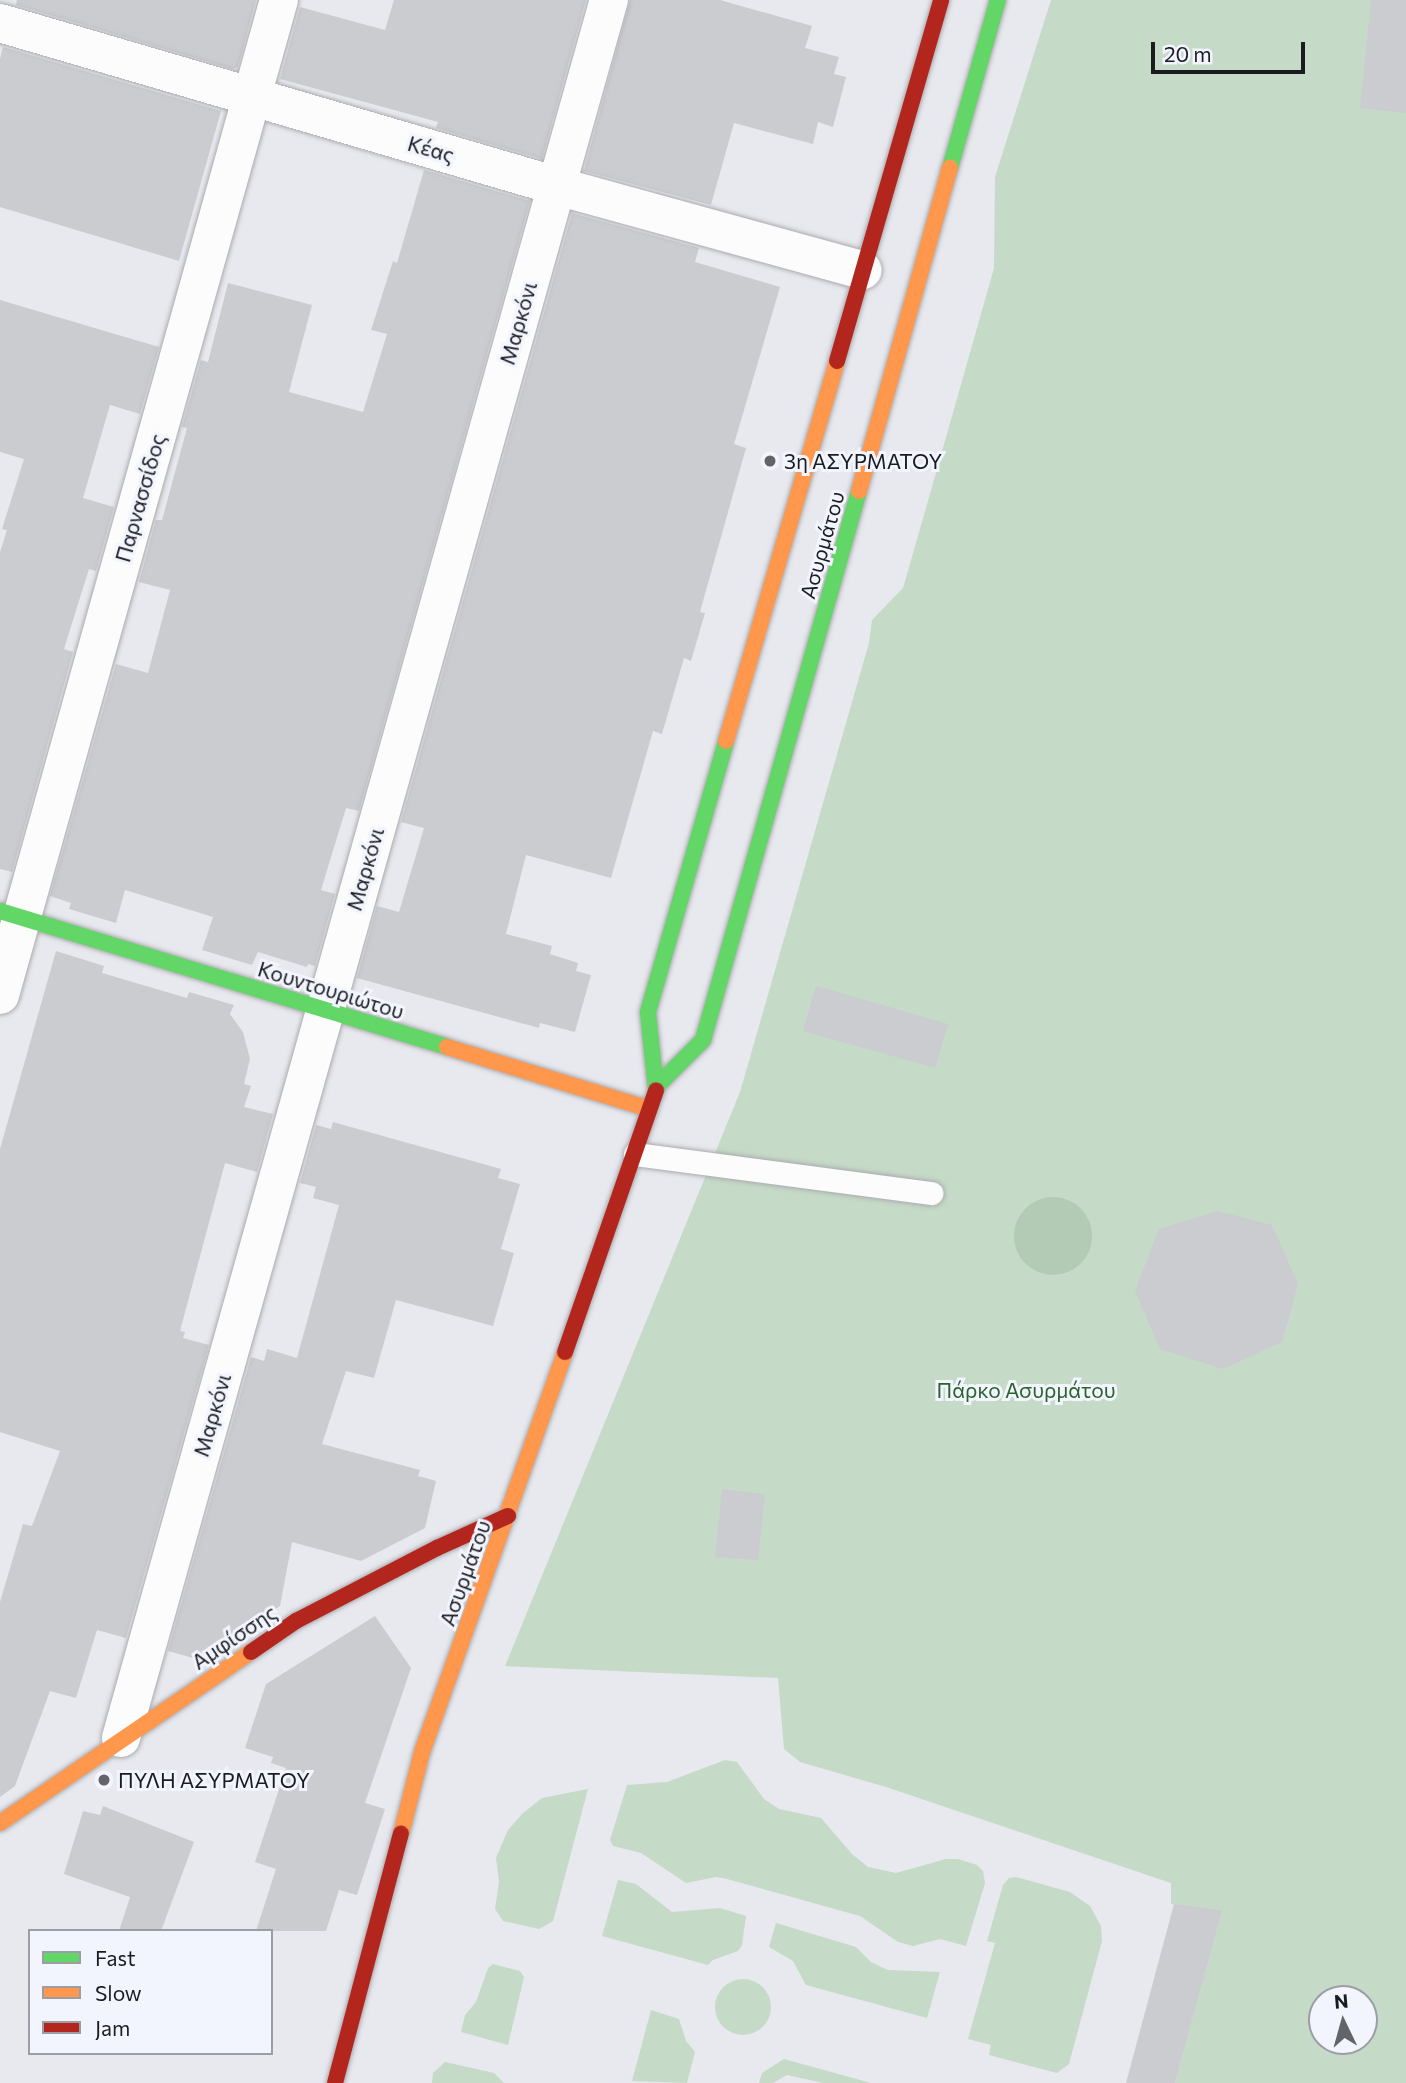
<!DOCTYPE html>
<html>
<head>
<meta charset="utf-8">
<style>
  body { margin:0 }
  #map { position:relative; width:1406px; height:2083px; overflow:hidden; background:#e8e9ee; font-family:Commissioner,sans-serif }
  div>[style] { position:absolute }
  .green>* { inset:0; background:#c5dac7 }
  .round { border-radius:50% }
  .forest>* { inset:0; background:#b3cab4 }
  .building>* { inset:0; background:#cbccd0 }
  .roads { filter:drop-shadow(0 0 2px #ababaf) drop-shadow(0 0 2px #ababaf) }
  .lane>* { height:23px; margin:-11.5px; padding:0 11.5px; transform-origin:11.5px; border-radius:11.5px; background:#fcfcfc }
  .street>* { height:38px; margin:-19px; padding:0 19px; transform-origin:19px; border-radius:19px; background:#fcfcfc }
  .fast>* { height:16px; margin:-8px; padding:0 8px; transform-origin:8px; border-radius:8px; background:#63d668 }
  .slow>* { height:16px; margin:-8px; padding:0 8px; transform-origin:8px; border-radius:8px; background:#ff974d }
  .jam>* { height:16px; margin:-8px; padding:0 8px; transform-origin:8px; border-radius:8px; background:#b3261e }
  .dots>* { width:19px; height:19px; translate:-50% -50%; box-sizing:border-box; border:4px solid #f2f4fe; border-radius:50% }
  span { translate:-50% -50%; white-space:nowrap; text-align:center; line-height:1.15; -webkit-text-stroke:6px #f2f4fe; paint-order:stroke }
  .street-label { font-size:21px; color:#1b1c1f }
  .poi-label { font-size:21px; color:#1b1c1f }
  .left { translate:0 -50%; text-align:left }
  .park-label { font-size:21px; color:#2a632b }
  .legend { position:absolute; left:28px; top:1929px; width:245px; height:126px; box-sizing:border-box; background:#f2f4fe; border:2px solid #9c9ea5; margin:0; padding:9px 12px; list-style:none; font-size:21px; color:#1b1c1f }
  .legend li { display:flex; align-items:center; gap:14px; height:35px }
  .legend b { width:35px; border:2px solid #9c9ea5 }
  .north { position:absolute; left:1308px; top:1985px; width:70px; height:70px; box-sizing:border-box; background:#f2f4fe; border:2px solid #9c9ea5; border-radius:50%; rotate:355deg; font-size:19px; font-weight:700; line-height:28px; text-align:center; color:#1b1c1f }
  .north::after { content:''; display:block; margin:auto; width:24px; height:32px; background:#636467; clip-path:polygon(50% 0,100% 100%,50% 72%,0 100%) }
  .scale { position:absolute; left:1151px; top:42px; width:154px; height:32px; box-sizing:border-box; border:4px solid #1b1c1f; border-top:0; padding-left:9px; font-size:21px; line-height:24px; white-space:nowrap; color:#1b1c1f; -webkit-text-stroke:5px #f2f4fe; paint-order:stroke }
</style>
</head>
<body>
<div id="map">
  <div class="green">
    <i style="clip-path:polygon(evenodd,1051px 0,1406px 0,1406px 2083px,1175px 2083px,1221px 1910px,1171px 1904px,1171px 1883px,886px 1787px,800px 1762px,784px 1749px,778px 1678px,505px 1666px,740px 1092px,869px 643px,872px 620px,903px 588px,924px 515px,994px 268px,995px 177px,1051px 0,1322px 1999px,1364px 1999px,1364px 2041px,1322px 2041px,1322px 1999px)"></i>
    <i style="clip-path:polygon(725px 1760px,737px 1762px,764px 1799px,779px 1809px,821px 1818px,852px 1854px,868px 1867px,896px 1873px,946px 1859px,958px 1859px,977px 1865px,983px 1871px,985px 1883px,966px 1946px,940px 1939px,913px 1946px,898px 1942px,860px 1916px,727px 1879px,716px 1877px,686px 1883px,641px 1853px,613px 1846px,610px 1840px,627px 1785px,667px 1782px)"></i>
    <i style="clip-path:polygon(588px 1789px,553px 1921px,539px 1929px,503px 1921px,495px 1909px,499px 1882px,496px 1858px,508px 1830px,523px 1813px,542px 1798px)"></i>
    <i style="clip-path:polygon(1016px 1877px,1070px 1892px,1090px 1906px,1101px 1926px,1102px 1941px,1069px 2064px,1057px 2073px,989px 2055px,991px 2045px,968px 2039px,995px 1943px,987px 1941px,1003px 1885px,1009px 1878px)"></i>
    <i style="clip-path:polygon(618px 1880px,636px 1884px,672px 1912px,720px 1908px,746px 1916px,742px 1945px,738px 1951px,713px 1960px,708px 1965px,602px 1936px)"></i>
    <i style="clip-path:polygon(776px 1923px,856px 1947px,871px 1962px,888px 1970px,940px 1972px,927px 2018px,806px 1985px,793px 1961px,769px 1947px)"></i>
    <i style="clip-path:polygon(493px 1964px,520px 1971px,524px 1977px,508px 2045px,461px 2032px,465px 2015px,476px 2002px,488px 1968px)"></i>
    <i class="round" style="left:715px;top:1979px;width:56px;height:56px"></i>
    <i style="clip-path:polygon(651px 2010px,679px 2019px,686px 2041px,695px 2052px,687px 2083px,632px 2081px)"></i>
    <i style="clip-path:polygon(784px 2059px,871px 2083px,823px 2083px,787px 2075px,773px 2083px,759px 2083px,762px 2073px)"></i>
    <i style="clip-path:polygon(445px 2062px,494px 2073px,504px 2083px,432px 2083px,433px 2073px)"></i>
  </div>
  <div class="forest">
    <i class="round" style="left:1014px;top:1197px;width:78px;height:78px"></i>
  </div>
  <div class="building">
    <i style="clip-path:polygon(17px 0,256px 0,238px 67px,233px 69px,16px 5px)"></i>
    <i style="clip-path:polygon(394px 0,586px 0,542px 159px,436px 128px,438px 122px,280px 79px,300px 7px,385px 30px)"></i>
    <i style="clip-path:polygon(630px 0,720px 0,812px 26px,805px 48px,839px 57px,834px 74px,846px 77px,833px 127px,818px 122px,813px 144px,734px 123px,711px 205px,584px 171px)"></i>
    <i style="clip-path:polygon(1371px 0,1406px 0,1406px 113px,1360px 108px)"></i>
    <i style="clip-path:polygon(3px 47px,221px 111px,179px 261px,0 207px,0 59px)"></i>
    <i style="clip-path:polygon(424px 170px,530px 201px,359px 811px,346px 808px,321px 890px,335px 894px,315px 966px,308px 964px,307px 967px,258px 952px,252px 965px,202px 950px,213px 917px,125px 890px,116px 923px,69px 909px,71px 903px,50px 896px,116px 664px,148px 673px,170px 590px,139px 582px,156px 520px,162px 520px,187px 428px,182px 427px,201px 360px,208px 362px,228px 283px,312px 305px,289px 392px,363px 412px,387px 334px,371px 330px,393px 261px,397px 263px)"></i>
    <i style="clip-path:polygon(572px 213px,699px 248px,695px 262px,780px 287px,737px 434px,734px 444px,746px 448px,700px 612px,705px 613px,691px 661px,684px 658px,662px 734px,653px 731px,611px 878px,526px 855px,506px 934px,552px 946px,550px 954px,578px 963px,576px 971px,591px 975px,575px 1032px,540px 1023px,539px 1028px,357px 978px,377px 906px,399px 912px,424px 828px,401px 822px)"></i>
    <i style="clip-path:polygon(0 300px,159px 347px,140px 414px,110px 405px,83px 498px,114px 507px,96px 571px,89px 569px,64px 649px,73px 652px,12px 872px,0 869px,0 552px,7px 530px,2px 529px,24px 459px,0 452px)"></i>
    <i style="clip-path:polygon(56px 951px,104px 966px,102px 973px,187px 998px,189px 992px,234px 1005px,230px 1014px,243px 1032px,250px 1059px,244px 1084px,251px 1086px,244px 1107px,273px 1114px,257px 1172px,225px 1163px,180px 1331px,185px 1332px,183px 1338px,209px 1345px,126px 1638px,97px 1630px,76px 1698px,50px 1691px,15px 1786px,0 1797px,0 1602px,23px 1524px,32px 1526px,60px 1451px,0 1432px,0 1149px)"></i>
    <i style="clip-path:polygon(816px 986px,948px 1024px,935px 1068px,803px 1031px)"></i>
    <i style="clip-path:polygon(333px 1122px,501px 1169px,498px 1178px,520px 1184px,501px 1249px,514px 1253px,493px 1326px,396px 1300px,374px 1378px,346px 1371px,322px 1444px,420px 1470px,418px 1476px,436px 1481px,425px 1528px,361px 1561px,292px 1542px,280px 1606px,200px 1660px,168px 1651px,251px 1357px,264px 1361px,267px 1349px,297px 1358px,339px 1205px,313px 1198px,316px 1187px,300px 1183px,316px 1125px,331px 1129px)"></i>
    <i style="clip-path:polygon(1217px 1211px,1272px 1225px,1298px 1284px,1282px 1342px,1223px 1369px,1160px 1349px,1135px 1291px,1159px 1229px)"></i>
    <i style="clip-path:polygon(722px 1489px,765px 1494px,758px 1560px,715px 1557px)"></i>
    <i style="clip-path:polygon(375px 1616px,411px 1668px,365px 1803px,385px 1809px,357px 1895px,339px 1890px,326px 1931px,256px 1931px,276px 1869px,255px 1862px,286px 1768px,271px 1763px,273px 1757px,245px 1748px,266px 1684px)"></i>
    <i style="clip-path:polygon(103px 1806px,194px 1842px,161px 1931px,119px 1931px,130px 1897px,64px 1874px,83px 1811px,100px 1815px)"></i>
    <i style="clip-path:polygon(1174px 1904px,1222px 1910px,1175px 2083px,1126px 2083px)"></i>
  </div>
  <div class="roads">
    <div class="lane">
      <i style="left:635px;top:1154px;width:299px;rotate:7.5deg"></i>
    </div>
    <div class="street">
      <i style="left:0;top:23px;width:580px;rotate:16.31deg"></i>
      <i style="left:557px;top:186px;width:317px;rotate:15.4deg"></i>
      <i style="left:0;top:995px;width:1033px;rotate:-74.34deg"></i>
      <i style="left:121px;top:1738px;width:1805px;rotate:-74.32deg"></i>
    </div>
    <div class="fast">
      <i style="left:950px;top:168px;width:175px;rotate:-74.1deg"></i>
      <i style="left:0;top:911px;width:467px;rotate:16.9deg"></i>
      <i style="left:658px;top:1085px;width:64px;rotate:-45deg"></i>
      <i style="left:703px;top:1040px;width:571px;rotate:-74.14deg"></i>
      <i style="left:656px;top:1090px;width:78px;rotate:-95.9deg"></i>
      <i style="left:648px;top:1012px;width:282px;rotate:-73.9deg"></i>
    </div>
    <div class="slow">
      <i style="left:859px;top:491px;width:336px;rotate:-74.3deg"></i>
      <i style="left:726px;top:741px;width:396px;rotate:-73.7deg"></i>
      <i style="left:447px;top:1047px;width:212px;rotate:17deg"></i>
      <i style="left:0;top:1823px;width:304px;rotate:-34.3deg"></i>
      <i style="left:401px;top:1834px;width:85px;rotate:-75.6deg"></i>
      <i style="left:422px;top:1752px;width:425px;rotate:-70.3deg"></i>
    </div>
    <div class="jam">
      <i style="left:837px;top:361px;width:376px;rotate:-73.9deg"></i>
      <i style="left:565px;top:1352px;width:277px;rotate:-70.8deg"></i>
      <i style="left:251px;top:1652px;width:55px;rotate:-34.6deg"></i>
      <i style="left:296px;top:1621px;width:159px;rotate:-27.4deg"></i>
      <i style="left:437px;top:1548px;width:78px;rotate:-24.3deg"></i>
      <i style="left:335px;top:2083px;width:258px;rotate:-75.2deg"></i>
    </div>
  </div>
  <div class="dots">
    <i style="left:770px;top:461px;background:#636467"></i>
    <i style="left:104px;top:1780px;background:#636467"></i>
  </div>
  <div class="street-label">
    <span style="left:431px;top:149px;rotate:16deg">Κέας</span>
    <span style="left:518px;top:323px;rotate:-74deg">Μαρκόνι</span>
    <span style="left:140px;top:498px;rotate:-74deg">Παρνασσίδος</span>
    <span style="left:822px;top:545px;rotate:-74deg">Ασυρμάτου</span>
    <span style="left:365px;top:869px;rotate:-74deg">Μαρκόνι</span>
    <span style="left:331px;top:990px;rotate:17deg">Κουντουριώτου</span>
    <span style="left:212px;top:1415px;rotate:-74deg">Μαρκόνι</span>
    <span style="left:465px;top:1573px;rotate:-70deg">Ασυρμάτου</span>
    <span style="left:234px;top:1637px;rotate:-34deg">Αμφίσσης</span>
  </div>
  <div class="poi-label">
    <span class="left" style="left:784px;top:461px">3η ΑΣΥΡΜΑΤΟΥ</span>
    <span class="left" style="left:118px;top:1780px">ΠΥΛΗ ΑΣΥΡΜΑΤΟΥ</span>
  </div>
  <div class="park-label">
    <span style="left:1026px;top:1390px">Πάρκο Ασυρμάτου</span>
  </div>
  <ul class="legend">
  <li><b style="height:9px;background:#63d668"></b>Fast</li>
  <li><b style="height:9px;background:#ff974d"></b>Slow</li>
  <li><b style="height:9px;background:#b3261e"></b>Jam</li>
  </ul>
  <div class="north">N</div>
  <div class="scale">20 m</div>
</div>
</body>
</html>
